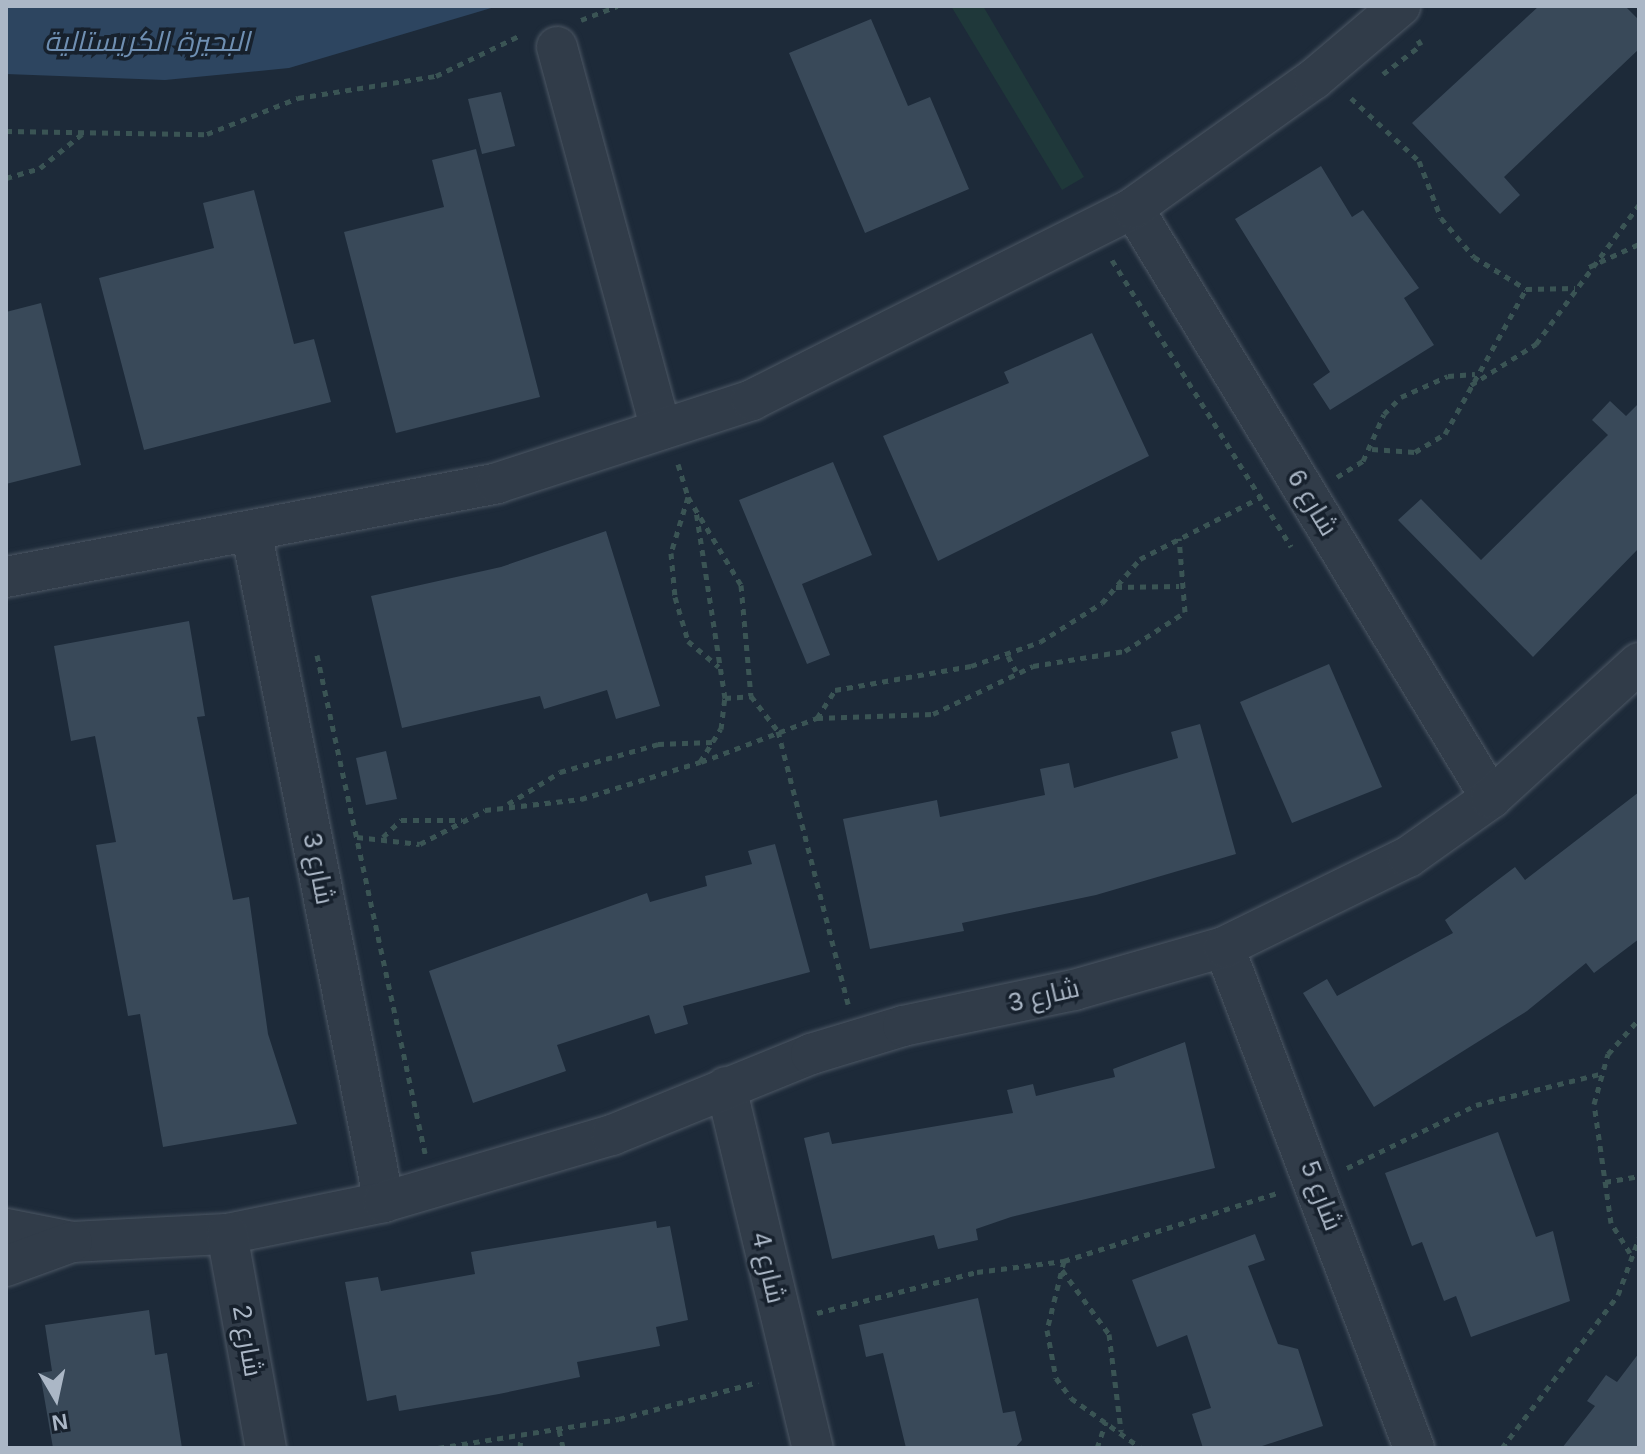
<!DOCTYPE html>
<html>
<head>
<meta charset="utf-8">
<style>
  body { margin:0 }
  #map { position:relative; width:1645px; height:1454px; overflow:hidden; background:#1d2a39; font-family:Arial,Cairo,sans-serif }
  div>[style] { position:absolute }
  .green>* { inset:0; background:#1f383a }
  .water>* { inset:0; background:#2d4560 }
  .building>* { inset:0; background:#394959 }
  .path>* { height:5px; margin-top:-2.5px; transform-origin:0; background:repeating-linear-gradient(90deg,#3a5454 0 6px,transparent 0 12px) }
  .roads { filter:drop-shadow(0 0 2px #4c5764) drop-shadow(0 0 2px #4c5764) }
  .minor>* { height:40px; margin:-20px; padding:0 20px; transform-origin:20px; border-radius:20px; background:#313c49 }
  span { translate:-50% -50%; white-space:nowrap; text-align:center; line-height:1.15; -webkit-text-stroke:7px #17212d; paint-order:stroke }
  .street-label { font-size:26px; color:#abb7c6 }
  .water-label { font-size:28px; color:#6f8fb2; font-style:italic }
  .frame { position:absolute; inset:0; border:8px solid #abb7c6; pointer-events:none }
  .north { position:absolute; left:16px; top:1358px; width:80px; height:80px; -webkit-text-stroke:6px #17212d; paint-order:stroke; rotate:171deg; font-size:22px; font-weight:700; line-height:32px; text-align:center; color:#abb7c6 }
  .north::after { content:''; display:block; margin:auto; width:28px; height:36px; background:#abb7c6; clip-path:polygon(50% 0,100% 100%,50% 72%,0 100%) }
</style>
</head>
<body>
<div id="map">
  <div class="green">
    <i style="clip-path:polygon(951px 6px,983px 6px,1084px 177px,1062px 190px)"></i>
  </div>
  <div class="water">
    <i style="clip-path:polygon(6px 6px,498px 6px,289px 68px,165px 80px,6px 74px)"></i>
  </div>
  <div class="building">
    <i style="clip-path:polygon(1539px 6px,1625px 6px,1639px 20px,1639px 49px,1504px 177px,1520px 195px,1500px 214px,1412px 123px)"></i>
    <i style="clip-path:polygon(871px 19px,908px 106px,930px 97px,969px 189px,865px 233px,789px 53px)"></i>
    <i style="clip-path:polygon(501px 92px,515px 146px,482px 154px,468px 99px)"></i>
    <i style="clip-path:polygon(476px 149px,540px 397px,396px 433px,344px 232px,444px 207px,432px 160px)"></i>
    <i style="clip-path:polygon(1321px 166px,1352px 217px,1363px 210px,1419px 288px,1404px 298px,1434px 345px,1330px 410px,1313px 384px,1330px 372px,1235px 219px)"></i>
    <i style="clip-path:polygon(254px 190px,294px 344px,314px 339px,331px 402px,144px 450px,99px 278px,214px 248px,203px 203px)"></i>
    <i style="clip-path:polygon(41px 303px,81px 465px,6px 484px,6px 312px)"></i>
    <i style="clip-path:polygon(1092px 333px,1149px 456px,938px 561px,883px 436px,1009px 383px,1004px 372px)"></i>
    <i style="clip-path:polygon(1610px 401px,1626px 416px,1639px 403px,1639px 548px,1533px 657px,1398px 520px,1421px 499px,1481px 560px,1608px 435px,1592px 420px)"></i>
    <i style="clip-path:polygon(833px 462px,872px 555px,802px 584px,830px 655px,807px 664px,739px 500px)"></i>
    <i style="clip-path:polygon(606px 531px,660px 706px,616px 719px,607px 690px,544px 709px,540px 696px,402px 728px,371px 596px,501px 567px)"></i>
    <i style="clip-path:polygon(189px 621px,205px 716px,197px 717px,233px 900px,249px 897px,268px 1034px,297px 1124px,163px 1147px,140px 1014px,128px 1016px,96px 845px,116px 842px,95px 736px,71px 741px,54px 646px)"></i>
    <i style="clip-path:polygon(1329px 664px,1382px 787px,1292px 823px,1240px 702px)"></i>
    <i style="clip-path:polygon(1200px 724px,1236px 854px,1096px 895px,962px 923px,964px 931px,870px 949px,843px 819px,937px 800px,940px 817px,1045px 795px,1040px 769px,1069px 763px,1074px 788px,1178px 758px,1171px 732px)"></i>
    <i style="clip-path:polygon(386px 751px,397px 799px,366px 805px,356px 758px)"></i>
    <i style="clip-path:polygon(1639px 792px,1639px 939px,1594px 973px,1586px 963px,1527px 1011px,1374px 1107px,1303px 993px,1327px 979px,1337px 996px,1453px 933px,1445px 920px,1515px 867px,1525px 880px)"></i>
    <i style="clip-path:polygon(775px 844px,810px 972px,683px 1006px,688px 1024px,655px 1034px,649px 1015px,557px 1045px,566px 1071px,473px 1103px,429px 971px,647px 893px,650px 902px,707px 886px,705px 876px,752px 864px,748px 851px)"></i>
    <i style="clip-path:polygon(1185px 1042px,1215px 1168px,1011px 1217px,976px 1229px,978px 1240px,938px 1249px,934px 1235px,832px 1259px,804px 1138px,829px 1132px,832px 1144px,1013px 1113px,1007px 1090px,1033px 1084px,1036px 1096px,1115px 1077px,1113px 1069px)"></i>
    <i style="clip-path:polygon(1498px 1132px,1536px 1237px,1553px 1231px,1570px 1301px,1471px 1337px,1456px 1296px,1444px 1301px,1422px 1242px,1412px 1246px,1385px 1173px)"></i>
    <i style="clip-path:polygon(656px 1221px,657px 1228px,670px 1226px,688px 1320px,656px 1327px,660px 1346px,577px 1362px,580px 1377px,499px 1394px,399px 1411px,396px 1395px,367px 1401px,345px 1282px,378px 1277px,381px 1291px,475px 1274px,471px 1252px)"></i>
    <i style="clip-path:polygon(1255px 1234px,1265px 1260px,1248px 1266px,1278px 1344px,1298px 1349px,1323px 1426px,1256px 1448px,1203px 1448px,1192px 1414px,1211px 1408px,1187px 1335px,1157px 1347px,1132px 1280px)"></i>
    <i style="clip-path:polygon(978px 1298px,1003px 1413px,1015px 1411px,1022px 1440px,1015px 1448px,906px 1448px,883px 1353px,866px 1357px,859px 1325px)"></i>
    <i style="clip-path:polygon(149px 1310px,155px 1355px,167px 1353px,182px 1448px,53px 1448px,40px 1373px,52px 1371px,45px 1325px)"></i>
    <i style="clip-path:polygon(1639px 1353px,1639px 1448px,1562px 1448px,1595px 1406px,1587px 1401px,1606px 1375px,1617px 1382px)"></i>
  </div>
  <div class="path">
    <i style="left:581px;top:20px;width:39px;rotate:-21deg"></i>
    <i style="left:1383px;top:74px;width:48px;rotate:-37.3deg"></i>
    <i style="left:1421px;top:45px;width:6px;rotate:-121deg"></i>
    <i style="left:1351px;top:98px;width:93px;rotate:42.8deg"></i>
    <i style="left:1419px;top:161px;width:61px;rotate:68.9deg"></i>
    <i style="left:1441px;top:218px;width:51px;rotate:49.8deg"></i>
    <i style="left:1474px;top:257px;width:61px;rotate:31.6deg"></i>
    <i style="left:1526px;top:289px;width:49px;rotate:-1.2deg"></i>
    <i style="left:6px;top:131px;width:201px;rotate:0.9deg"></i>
    <i style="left:207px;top:134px;width:98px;rotate:-21.6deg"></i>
    <i style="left:298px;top:98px;width:140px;rotate:-9.1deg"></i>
    <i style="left:436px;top:76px;width:94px;rotate:-25.8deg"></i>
    <i style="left:6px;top:178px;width:35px;rotate:-16deg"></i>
    <i style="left:40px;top:168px;width:54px;rotate:-39deg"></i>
    <i style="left:1112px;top:260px;width:338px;rotate:58deg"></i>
    <i style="left:1589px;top:267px;width:55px;rotate:-24.7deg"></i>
    <i style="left:1471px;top:385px;width:77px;rotate:-32.2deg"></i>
    <i style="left:1536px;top:344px;width:173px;rotate:-53.5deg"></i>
    <i style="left:1372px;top:449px;width:43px;rotate:4deg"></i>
    <i style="left:1415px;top:452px;width:35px;rotate:-31deg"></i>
    <i style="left:1445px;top:434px;width:166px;rotate:-60.8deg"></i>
    <i style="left:678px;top:464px;width:34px;rotate:73deg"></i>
    <i style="left:688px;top:497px;width:103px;rotate:58.9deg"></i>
    <i style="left:741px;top:585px;width:111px;rotate:84.9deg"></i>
    <i style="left:751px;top:696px;width:44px;rotate:52.4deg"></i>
    <i style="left:778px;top:731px;width:282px;rotate:75.6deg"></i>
    <i style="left:1337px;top:477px;width:31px;rotate:-32deg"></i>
    <i style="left:1363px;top:461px;width:51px;rotate:-65.9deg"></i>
    <i style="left:1384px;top:414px;width:24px;rotate:-45deg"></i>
    <i style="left:1401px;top:397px;width:51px;rotate:-24.1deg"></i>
    <i style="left:1448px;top:376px;width:27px;rotate:-4deg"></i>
    <i style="left:688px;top:497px;width:59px;rotate:106.9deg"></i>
    <i style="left:671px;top:553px;width:44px;rotate:84.8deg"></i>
    <i style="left:675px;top:597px;width:46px;rotate:73.5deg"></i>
    <i style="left:688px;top:641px;width:40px;rotate:40deg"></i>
    <i style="left:1116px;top:587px;width:63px;rotate:-0.9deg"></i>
    <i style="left:317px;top:655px;width:510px;rotate:77.76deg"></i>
    <i style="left:1008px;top:656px;width:17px;rotate:62deg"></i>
    <i style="left:725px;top:698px;width:26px;rotate:-4deg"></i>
    <i style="left:817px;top:718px;width:33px;rotate:-57deg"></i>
    <i style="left:835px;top:690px;width:138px;rotate:-10deg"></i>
    <i style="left:971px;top:666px;width:73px;rotate:-19.2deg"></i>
    <i style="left:1040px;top:642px;width:73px;rotate:-32.2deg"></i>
    <i style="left:1102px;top:603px;width:58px;rotate:-49.2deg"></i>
    <i style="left:1140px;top:559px;width:136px;rotate:-27.1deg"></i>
    <i style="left:701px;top:762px;width:124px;rotate:-20.8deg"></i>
    <i style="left:817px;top:718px;width:116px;rotate:-2deg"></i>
    <i style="left:933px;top:714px;width:111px;rotate:-25.6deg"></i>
    <i style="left:1033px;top:666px;width:93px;rotate:-9.3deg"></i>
    <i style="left:1125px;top:651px;width:72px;rotate:-33deg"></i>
    <i style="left:1185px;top:612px;width:74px;rotate:-94.6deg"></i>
    <i style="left:508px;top:804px;width:61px;rotate:-31.6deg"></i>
    <i style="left:560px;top:772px;width:102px;rotate:-15.9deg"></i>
    <i style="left:658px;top:744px;width:54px;rotate:-2.1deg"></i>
    <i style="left:357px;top:837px;width:63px;rotate:6.3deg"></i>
    <i style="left:420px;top:844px;width:73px;rotate:-27.6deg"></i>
    <i style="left:485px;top:810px;width:97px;rotate:-6.5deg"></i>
    <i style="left:581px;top:799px;width:125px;rotate:-17.3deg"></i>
    <i style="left:700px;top:762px;width:39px;rotate:-58deg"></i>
    <i style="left:721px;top:729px;width:31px;rotate:-83deg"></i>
    <i style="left:725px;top:698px;width:189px;rotate:-98.8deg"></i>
    <i style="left:383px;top:837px;width:25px;rotate:-43deg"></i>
    <i style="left:401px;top:820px;width:61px"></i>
    <i style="left:1347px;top:1168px;width:144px;rotate:-26deg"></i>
    <i style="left:1476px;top:1105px;width:127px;rotate:-14.1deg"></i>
    <i style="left:1605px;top:1182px;width:35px;rotate:-10deg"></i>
    <i style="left:1630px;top:1253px;width:36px;rotate:-122deg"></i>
    <i style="left:1611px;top:1223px;width:120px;rotate:-98.1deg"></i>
    <i style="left:1594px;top:1104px;width:52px;rotate:-74.4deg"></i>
    <i style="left:1608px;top:1054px;width:47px;rotate:-48.5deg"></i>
    <i style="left:1064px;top:1261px;width:71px;rotate:103.8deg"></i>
    <i style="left:1047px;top:1330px;width:49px;rotate:79.4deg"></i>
    <i style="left:1056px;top:1378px;width:25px;rotate:53deg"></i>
    <i style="left:1071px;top:1398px;width:86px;rotate:35.5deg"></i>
    <i style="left:1062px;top:1270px;width:79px;rotate:53.7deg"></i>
    <i style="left:1109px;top:1334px;width:98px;rotate:82.9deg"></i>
    <i style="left:817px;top:1313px;width:165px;rotate:-14.4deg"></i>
    <i style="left:977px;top:1272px;width:88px;rotate:-7.2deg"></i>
    <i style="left:1064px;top:1261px;width:224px;rotate:-17.7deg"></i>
    <i style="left:559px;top:1430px;width:18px;rotate:77deg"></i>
    <i style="left:438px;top:1448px;width:183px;rotate:-9.1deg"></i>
    <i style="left:619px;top:1419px;width:144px;rotate:-14.9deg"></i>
    <i style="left:520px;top:1448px;width:12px;rotate:-85deg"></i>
    <i style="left:1097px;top:1448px;width:28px;rotate:-71deg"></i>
    <i style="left:1502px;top:1448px;width:192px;rotate:-52.8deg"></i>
    <i style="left:1618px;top:1295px;width:61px;rotate:-69.8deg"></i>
  </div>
  <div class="roads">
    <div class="minor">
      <i style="left:557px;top:47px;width:396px;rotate:74.8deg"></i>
      <i style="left:1133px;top:208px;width:690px;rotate:58.75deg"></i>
      <i style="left:252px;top:535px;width:680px;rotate:78.81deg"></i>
      <i style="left:6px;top:577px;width:500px;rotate:-10.8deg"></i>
      <i style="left:497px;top:483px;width:268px;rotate:-18deg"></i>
      <i style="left:752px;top:400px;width:427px;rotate:-26.7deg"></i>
      <i style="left:1133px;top:208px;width:222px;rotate:-35.5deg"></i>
      <i style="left:1314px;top:79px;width:113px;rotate:-40.3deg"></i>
      <i style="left:1224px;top:947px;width:536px;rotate:69.23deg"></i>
      <i style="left:726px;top:1087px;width:371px;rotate:76.5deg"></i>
      <i style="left:6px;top:1229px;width:67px;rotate:11.1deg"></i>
      <i style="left:72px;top:1242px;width:155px;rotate:-3deg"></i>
      <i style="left:227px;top:1234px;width:160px;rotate:-11.5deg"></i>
      <i style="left:384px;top:1202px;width:238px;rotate:-16.4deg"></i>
      <i style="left:612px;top:1135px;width:215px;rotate:-22.1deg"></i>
      <i style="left:811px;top:1054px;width:96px;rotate:-16.9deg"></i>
      <i style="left:903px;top:1026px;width:175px;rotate:-11.9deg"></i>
      <i style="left:1074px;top:990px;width:156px;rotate:-16deg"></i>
      <i style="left:1224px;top:947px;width:205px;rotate:-26.1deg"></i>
      <i style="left:1408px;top:857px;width:102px;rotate:-35.4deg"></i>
      <i style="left:1491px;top:798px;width:200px;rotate:-42.4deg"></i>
      <i style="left:227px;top:1234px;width:218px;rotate:79.7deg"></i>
      <i style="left:6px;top:1266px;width:70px;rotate:-20deg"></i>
    </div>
  </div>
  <div class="street-label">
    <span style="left:1312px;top:503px;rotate:59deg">شارع 6</span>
    <span style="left:318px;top:869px;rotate:79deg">شارع 3</span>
    <span style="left:1044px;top:996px;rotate:-13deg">شارع 3</span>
    <span style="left:1321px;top:1196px;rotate:69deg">شارع 5</span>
    <span style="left:768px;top:1268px;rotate:77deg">شارع 4</span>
    <span style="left:247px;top:1341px;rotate:80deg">شارع 2</span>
  </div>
  <div class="water-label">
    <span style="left:147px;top:42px">البحيرة الكريستالية</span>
  </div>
  <div class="frame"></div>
  <div class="north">N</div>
</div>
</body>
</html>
